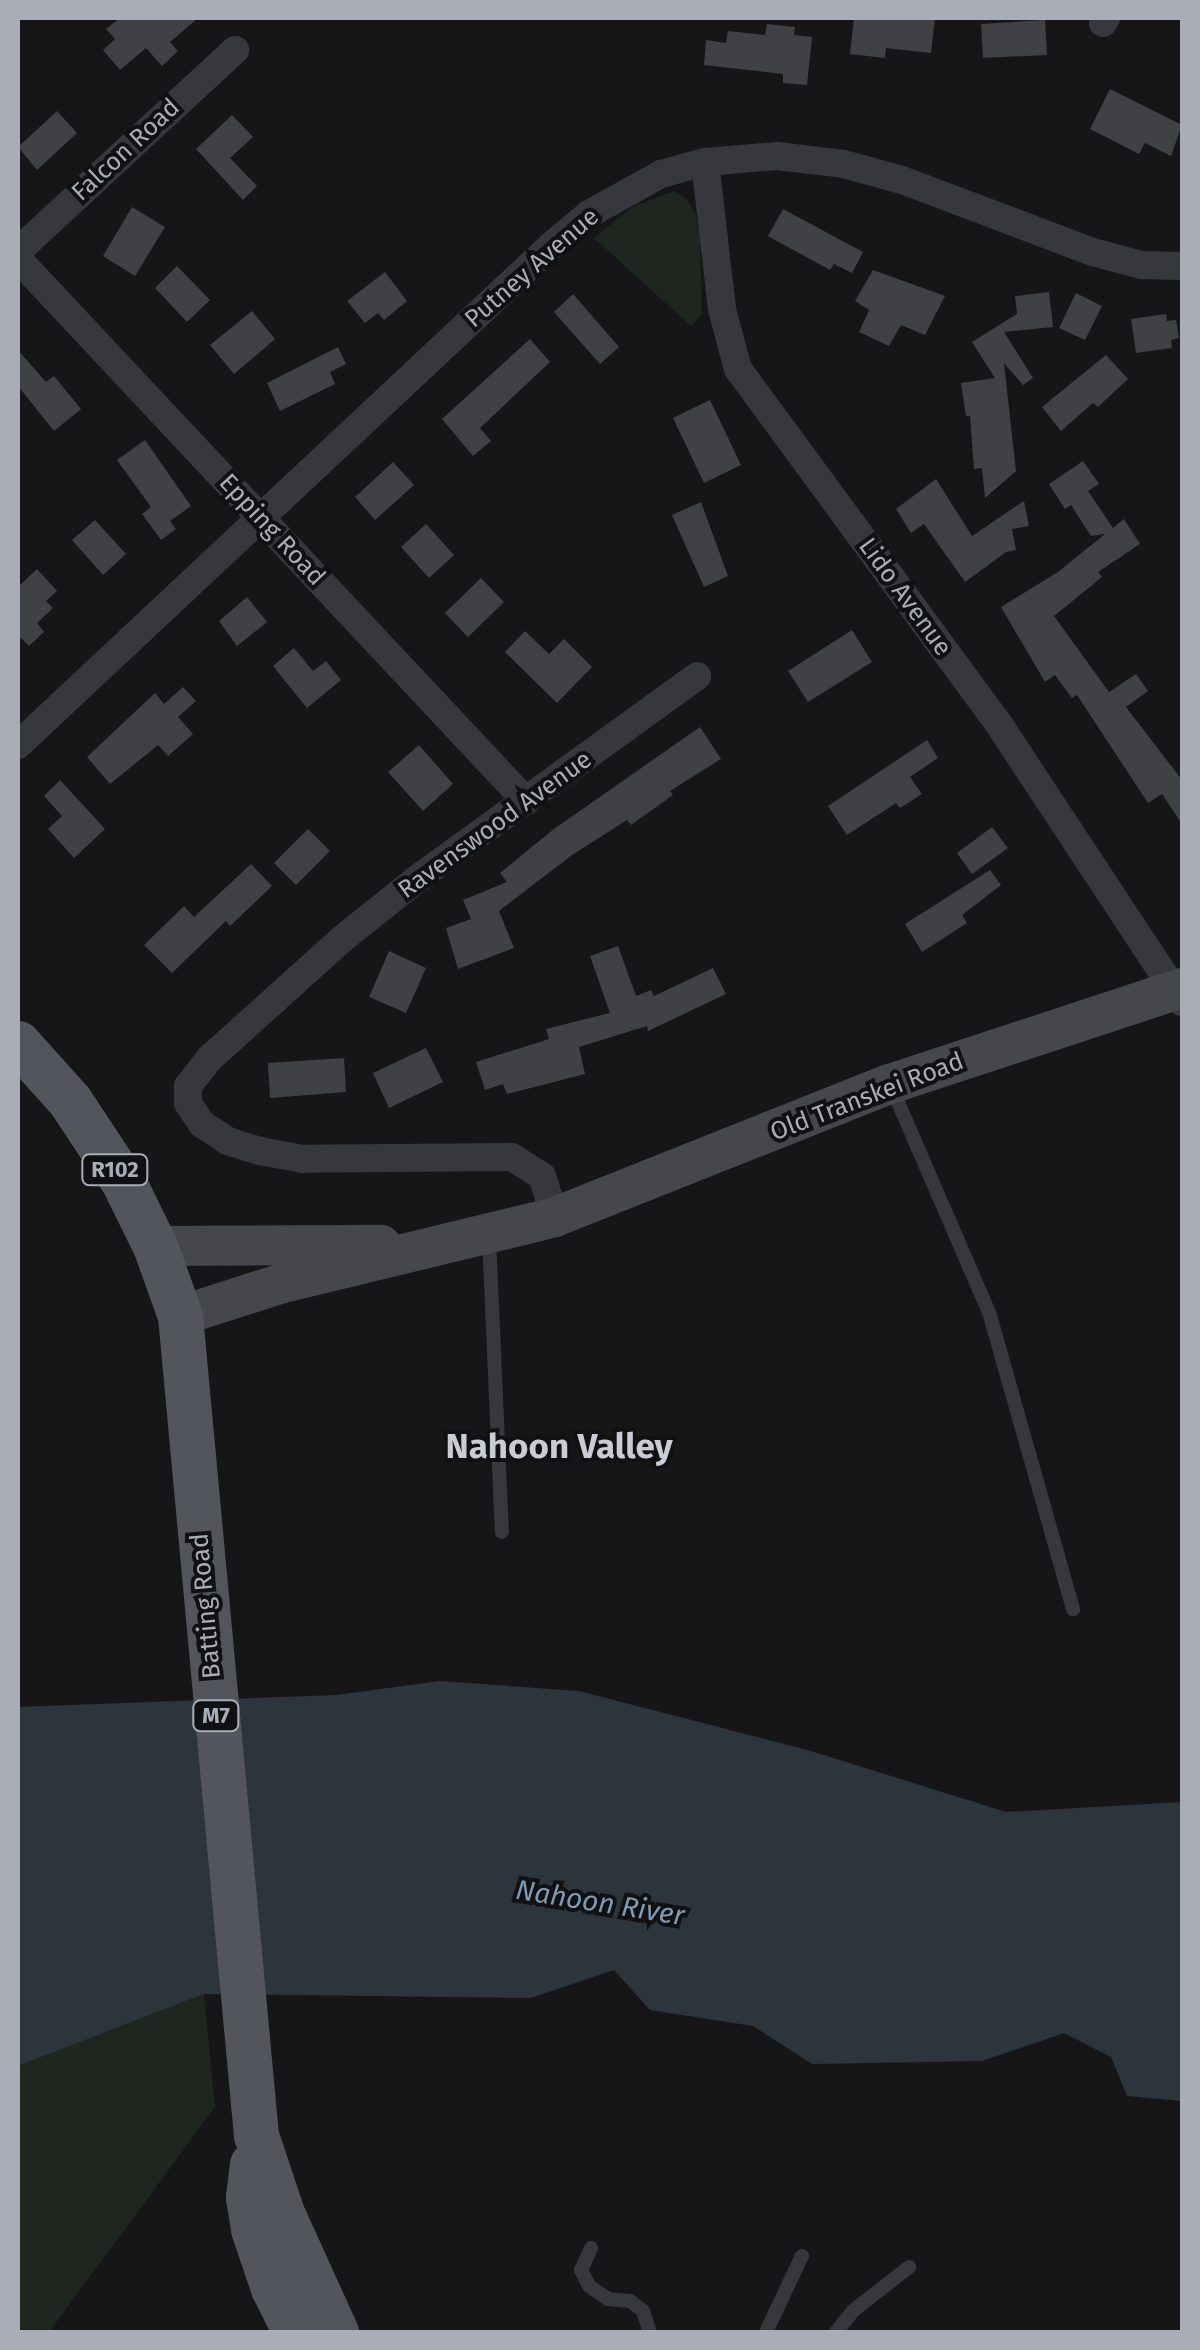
<!DOCTYPE html>
<html>
<head>
<meta charset="utf-8">
<style>
  body { margin:0 }
  #map { position:relative; width:1200px; height:2350px; overflow:hidden; background:#161618; font-family:"Fira Sans",sans-serif }
  div>[style] { position:absolute }
  .green>* { inset:0; background:#1e261f }
  .water>* { inset:0; background:#2c353c }
  .building>* { inset:0; background:#404145 }
  .service>* { height:14px; margin:-7px; padding:0 7px; transform-origin:7px; border-radius:7px; background:#37383d }
  .minor>* { height:28px; margin:-14px; padding:0 14px; transform-origin:14px; border-radius:14px; background:#37383d }
  .secondary>* { height:40px; margin:-20px; padding:0 20px; transform-origin:20px; border-radius:20px; background:#45474d }
  .primary>* { height:45px; margin:-22.5px; padding:0 22.5px; transform-origin:22.5px; border-radius:22.5px; background:#53555c }
  span { translate:-50% -50%; white-space:nowrap; text-align:center; line-height:1.15; -webkit-text-stroke:8px #111113; paint-order:stroke }
  .shield-label span { padding:2px 8px; background:#111113; border:2px solid; border-radius:8px; -webkit-text-stroke-width:0 }
  .shield-label { font-size:22px; color:#a8adb8; font-weight:700 }
  .street-label { font-size:25px; color:#a8adb8 }
  .water-label { font-size:28px; color:#7f9bb3; font-style:italic }
  .district-label { font-size:35px; color:#c9ccd4; font-weight:700 }
  .frame { position:absolute; inset:0; border:20px solid #a8adb8; pointer-events:none }
</style>
</head>
<body>
<div id="map">
  <div class="green">
    <i style="clip-path:polygon(674px 191px,687px 199px,696px 215px,700px 242px,702px 314px,691px 326px,594px 238px,632px 207px)"></i>
    <i style="clip-path:polygon(204px 1994px,215px 2107px,49px 2332px,18px 2332px,18px 2066px)"></i>
  </div>
  <div class="water">
    <i style="clip-path:polygon(440px 1681px,579px 1691px,811px 1751px,1006px 1812px,1182px 1802px,1182px 2101px,1127px 2096px,1111px 2057px,1064px 2033px,982px 2061px,812px 2064px,753px 2026px,650px 2010px,614px 1970px,531px 1998px,204px 1994px,18px 2066px,18px 1707px,336px 1695px)"></i>
  </div>
  <div class="building">
    <i style="clip-path:polygon(120px 18px,198px 18px,170px 42px,178px 51px,162px 66px,146px 48px,120px 70px,103px 50px,115px 39px,106px 29px)"></i>
    <i style="clip-path:polygon(854px 18px,935px 18px,931px 53px,886px 48px,885px 58px,850px 54px)"></i>
    <i style="clip-path:polygon(1045px 20px,1047px 55px,983px 58px,981px 24px)"></i>
    <i style="clip-path:polygon(767px 24px,795px 27px,794px 35px,812px 37px,807px 85px,783px 83px,783px 74px,704px 65px,706px 40px,726px 43px,728px 31px,765px 35px)"></i>
    <i style="clip-path:polygon(1110px 89px,1182px 125px,1171px 156px,1145px 143px,1139px 154px,1090px 129px)"></i>
    <i style="clip-path:polygon(57px 111px,77px 133px,37px 170px,18px 147px)"></i>
    <i style="clip-path:polygon(232px 115px,253px 137px,230px 158px,257px 186px,243px 200px,196px 149px)"></i>
    <i style="clip-path:polygon(132px 207px,165px 227px,135px 276px,103px 256px)"></i>
    <i style="clip-path:polygon(783px 209px,863px 252px,852px 273px,834px 264px,830px 270px,768px 236px)"></i>
    <i style="clip-path:polygon(177px 266px,210px 300px,187px 322px,155px 288px)"></i>
    <i style="clip-path:polygon(873px 270px,945px 296px,925px 335px,901px 325px,889px 346px,859px 332px,869px 310px,855px 301px)"></i>
    <i style="clip-path:polygon(385px 272px,407px 301px,384px 320px,378px 313px,365px 323px,347px 301px)"></i>
    <i style="clip-path:polygon(1049px 292px,1053px 327px,1004px 332px,1033px 378px,1023px 385px,1004px 363px,1016px 471px,985px 498px,982px 468px,974px 469px,970px 416px,966px 416px,961px 383px,995px 378px,972px 342px,1017px 314px,1015px 296px)"></i>
    <i style="clip-path:polygon(1076px 293px,1102px 306px,1085px 340px,1059px 328px)"></i>
    <i style="clip-path:polygon(573px 294px,619px 347px,600px 364px,554px 312px)"></i>
    <i style="clip-path:polygon(252px 311px,275px 339px,234px 374px,210px 345px)"></i>
    <i style="clip-path:polygon(1166px 314px,1167px 321px,1176px 320px,1179px 338px,1171px 340px,1172px 348px,1136px 353px,1131px 319px)"></i>
    <i style="clip-path:polygon(530px 339px,550px 362px,480px 428px,491px 441px,473px 456px,442px 419px)"></i>
    <i style="clip-path:polygon(338px 347px,346px 364px,330px 372px,335px 384px,280px 411px,267px 383px)"></i>
    <i style="clip-path:polygon(18px 350px,46px 382px,54px 376px,81px 409px,54px 431px,18px 386px)"></i>
    <i style="clip-path:polygon(1106px 355px,1128px 379px,1098px 407px,1093px 403px,1061px 431px,1042px 407px)"></i>
    <i style="clip-path:polygon(710px 400px,741px 465px,704px 483px,673px 418px)"></i>
    <i style="clip-path:polygon(145px 440px,191px 506px,170px 521px,176px 529px,161px 540px,142px 514px,151px 507px,117px 460px)"></i>
    <i style="clip-path:polygon(1083px 461px,1099px 484px,1088px 491px,1113px 528px,1124px 519px,1140px 544px,1098px 572px,1102px 577px,1054px 616px,1109px 692px,1136px 674px,1148px 691px,1126px 707px,1182px 780px,1182px 824px,1162px 794px,1148px 803px,1077px 695px,1072px 698px,1055px 675px,1045px 682px,1001px 607px,1058px 572px,1105px 534px,1091px 536px,1071px 505px,1065px 509px,1049px 484px)"></i>
    <i style="clip-path:polygon(393px 462px,414px 485px,375px 520px,355px 497px)"></i>
    <i style="clip-path:polygon(936px 479px,972px 536px,1024px 501px,1029px 526px,1012px 529px,1016px 550px,1006px 552px,965px 582px,924px 524px,911px 533px,896px 509px)"></i>
    <i style="clip-path:polygon(701px 502px,728px 576px,704px 587px,672px 515px)"></i>
    <i style="clip-path:polygon(95px 520px,126px 554px,103px 575px,72px 540px)"></i>
    <i style="clip-path:polygon(426px 524px,454px 555px,429px 578px,401px 547px)"></i>
    <i style="clip-path:polygon(37px 569px,57px 591px,46px 601px,53px 608px,37px 623px,44px 632px,29px 646px,21px 638px,18px 641px,18px 587px)"></i>
    <i style="clip-path:polygon(481px 578px,504px 602px,468px 637px,445px 613px)"></i>
    <i style="clip-path:polygon(247px 597px,267px 622px,237px 646px,219px 621px)"></i>
    <i style="clip-path:polygon(852px 630px,872px 662px,808px 702px,788px 671px)"></i>
    <i style="clip-path:polygon(525px 631px,549px 654px,564px 639px,592px 667px,557px 703px,505px 652px)"></i>
    <i style="clip-path:polygon(294px 648px,313px 671px,326px 661px,341px 680px,307px 708px,273px 666px)"></i>
    <i style="clip-path:polygon(183px 687px,196px 701px,178px 717px,193px 734px,168px 756px,158px 745px,110px 784px,87px 757px,155px 693px,164px 704px)"></i>
    <i style="clip-path:polygon(700px 727px,721px 759px,670px 791px,673px 795px,631px 825px,627px 820px,572px 855px,499px 911px,514px 948px,458px 969px,446px 928px,471px 919px,463px 900px,507px 882px,500px 873px,554px 829px)"></i>
    <i style="clip-path:polygon(927px 740px,938px 758px,910px 777px,922px 794px,900px 808px,896px 803px,847px 835px,828px 806px)"></i>
    <i style="clip-path:polygon(419px 745px,453px 784px,423px 811px,388px 772px)"></i>
    <i style="clip-path:polygon(60px 780px,105px 829px,74px 858px,48px 829px,62px 816px,44px 796px)"></i>
    <i style="clip-path:polygon(992px 827px,1008px 848px,972px 874px,957px 853px)"></i>
    <i style="clip-path:polygon(308px 829px,330px 851px,296px 885px,274px 863px)"></i>
    <i style="clip-path:polygon(251px 864px,272px 886px,230px 926px,226px 921px,172px 973px,144px 945px,184px 906px,194px 917px)"></i>
    <i style="clip-path:polygon(990px 870px,1001px 885px,962px 915px,967px 923px,922px 952px,905px 924px)"></i>
    <i style="clip-path:polygon(618px 946px,636px 996px,651px 990px,654px 996px,713px 968px,726px 994px,648px 1031px,647px 1026px,579px 1047px,585px 1074px,507px 1094px,503px 1084px,485px 1090px,476px 1062px,549px 1039px,546px 1029px,610px 1013px,590px 956px)"></i>
    <i style="clip-path:polygon(389px 951px,426px 968px,406px 1013px,369px 997px)"></i>
    <i style="clip-path:polygon(426px 1048px,443px 1082px,389px 1108px,373px 1073px)"></i>
    <i style="clip-path:polygon(344px 1058px,346px 1092px,270px 1098px,268px 1063px)"></i>
  </div>
  <div class="service">
    <i style="left:891px;top:1086px;width:246px;rotate:66.6deg"></i>
    <i style="left:989px;top:1312px;width:309px;rotate:74.2deg"></i>
    <i style="left:489px;top:1237px;width:295px;rotate:87.5deg"></i>
    <i style="left:591px;top:2248px;width:24px;rotate:114deg"></i>
    <i style="left:581px;top:2270px;width:18px;rotate:63deg"></i>
    <i style="left:589px;top:2286px;width:23px;rotate:34deg"></i>
    <i style="left:608px;top:2299px;width:22px;rotate:5deg"></i>
    <i style="left:630px;top:2301px;width:16px;rotate:38deg"></i>
    <i style="left:643px;top:2311px;width:22px;rotate:72deg"></i>
    <i style="left:766px;top:2332px;width:84px;rotate:-64.7deg"></i>
    <i style="left:836px;top:2332px;width:28px;rotate:-51deg"></i>
    <i style="left:854px;top:2310px;width:70px;rotate:-38deg"></i>
  </div>
  <div class="minor">
    <i style="left:1103px;top:23px;width:6px;rotate:-59deg"></i>
    <i style="left:705px;top:162px;width:148px;rotate:83.4deg"></i>
    <i style="left:722px;top:309px;width:62px;rotate:75.1deg"></i>
    <i style="left:738px;top:369px;width:446px;rotate:53.7deg"></i>
    <i style="left:1002px;top:729px;width:327px;rotate:56.6deg"></i>
    <i style="left:18px;top:251px;width:296px;rotate:-42.8deg"></i>
    <i style="left:18px;top:259px;width:743px;rotate:46.85deg"></i>
    <i style="left:18px;top:745px;width:732px;rotate:-43.12deg"></i>
    <i style="left:552px;top:245px;width:48px;rotate:-40deg"></i>
    <i style="left:589px;top:214px;width:82px;rotate:-29.1deg"></i>
    <i style="left:661px;top:174px;width:46px;rotate:-15.3deg"></i>
    <i style="left:705px;top:162px;width:72px;rotate:-4.8deg"></i>
    <i style="left:777px;top:156px;width:67px;rotate:6.8deg"></i>
    <i style="left:844px;top:164px;width:60px;rotate:15.4deg"></i>
    <i style="left:902px;top:180px;width:204px;rotate:20.7deg"></i>
    <i style="left:1093px;top:252px;width:50px;rotate:15.2deg"></i>
    <i style="left:1141px;top:265px;width:41px;rotate:1.4deg"></i>
    <i style="left:555px;top:1217px;width:43px;rotate:-107.6deg"></i>
    <i style="left:542px;top:1176px;width:36px;rotate:-148deg"></i>
    <i style="left:512px;top:1157px;width:209px;rotate:179.5deg"></i>
    <i style="left:303px;top:1159px;width:44px;rotate:-169.5deg"></i>
    <i style="left:260px;top:1151px;width:34px;rotate:-163deg"></i>
    <i style="left:228px;top:1141px;width:31px;rotate:-147deg"></i>
    <i style="left:202px;top:1124px;width:25px;rotate:-124deg"></i>
    <i style="left:188px;top:1103px;width:17px;rotate:-90deg"></i>
    <i style="left:188px;top:1086px;width:36px;rotate:-52deg"></i>
    <i style="left:210px;top:1058px;width:178px;rotate:-42deg"></i>
    <i style="left:342px;top:939px;width:101px;rotate:-38.6deg"></i>
    <i style="left:421px;top:876px;width:341px;rotate:-35.9deg"></i>
  </div>
  <div class="secondary">
    <i style="left:155px;top:1246px;width:226px;rotate:-0.3deg"></i>
    <i style="left:180px;top:1316px;width:108px;rotate:-17.8deg"></i>
    <i style="left:283px;top:1283px;width:280px;rotate:-13.6deg"></i>
    <i style="left:555px;top:1217px;width:360px;rotate:-21.7deg"></i>
    <i style="left:890px;top:1084px;width:307px;rotate:-18.2deg"></i>
  </div>
  <div class="primary">
    <i style="left:18px;top:1043px;width:78px;rotate:48.1deg"></i>
    <i style="left:70px;top:1101px;width:96px;rotate:56.5deg"></i>
    <i style="left:123px;top:1181px;width:72px;rotate:63.8deg"></i>
    <i style="left:155px;top:1246px;width:74px;rotate:70.3deg"></i>
    <i style="left:180px;top:1316px;width:823px;rotate:84.7deg"></i>
    <i style="left:256px;top:2135px;width:82px;rotate:71.6deg"></i>
    <i style="left:282px;top:2213px;width:131px;rotate:65.6deg"></i>
    <i style="left:252px;top:2164px;width:33px;rotate:97deg"></i>
    <i style="left:248px;top:2197px;width:32px;rotate:81deg"></i>
    <i style="left:253px;top:2229px;width:62px;rotate:71.3deg"></i>
    <i style="left:273px;top:2288px;width:49px;rotate:63.4deg"></i>
  </div>
  <div class="shield-label">
    <span style="left:115px;top:1170px">R102</span>
    <span style="left:216px;top:1716px">M7</span>
  </div>
  <div class="street-label">
    <span style="left:126px;top:150px;rotate:-43deg">Falcon Road</span>
    <span style="left:532px;top:268px;rotate:-41deg">Putney Avenue</span>
    <span style="left:272px;top:530px;rotate:47deg">Epping Road</span>
    <span style="left:905px;top:597px;rotate:54deg">Lido Avenue</span>
    <span style="left:495px;top:825px;rotate:-36deg">Ravenswood Avenue</span>
    <span style="left:867px;top:1097px;rotate:-21deg">Old Transkei Road</span>
    <span style="left:206px;top:1606px;rotate:-95deg">Batting Road</span>
  </div>
  <div class="water-label">
    <span style="left:600px;top:1903px;rotate:9deg">Nahoon River</span>
  </div>
  <div class="district-label">
    <span style="left:559px;top:1446px">Nahoon Valley</span>
  </div>
  <div class="frame"></div>
</div>
</body>
</html>
